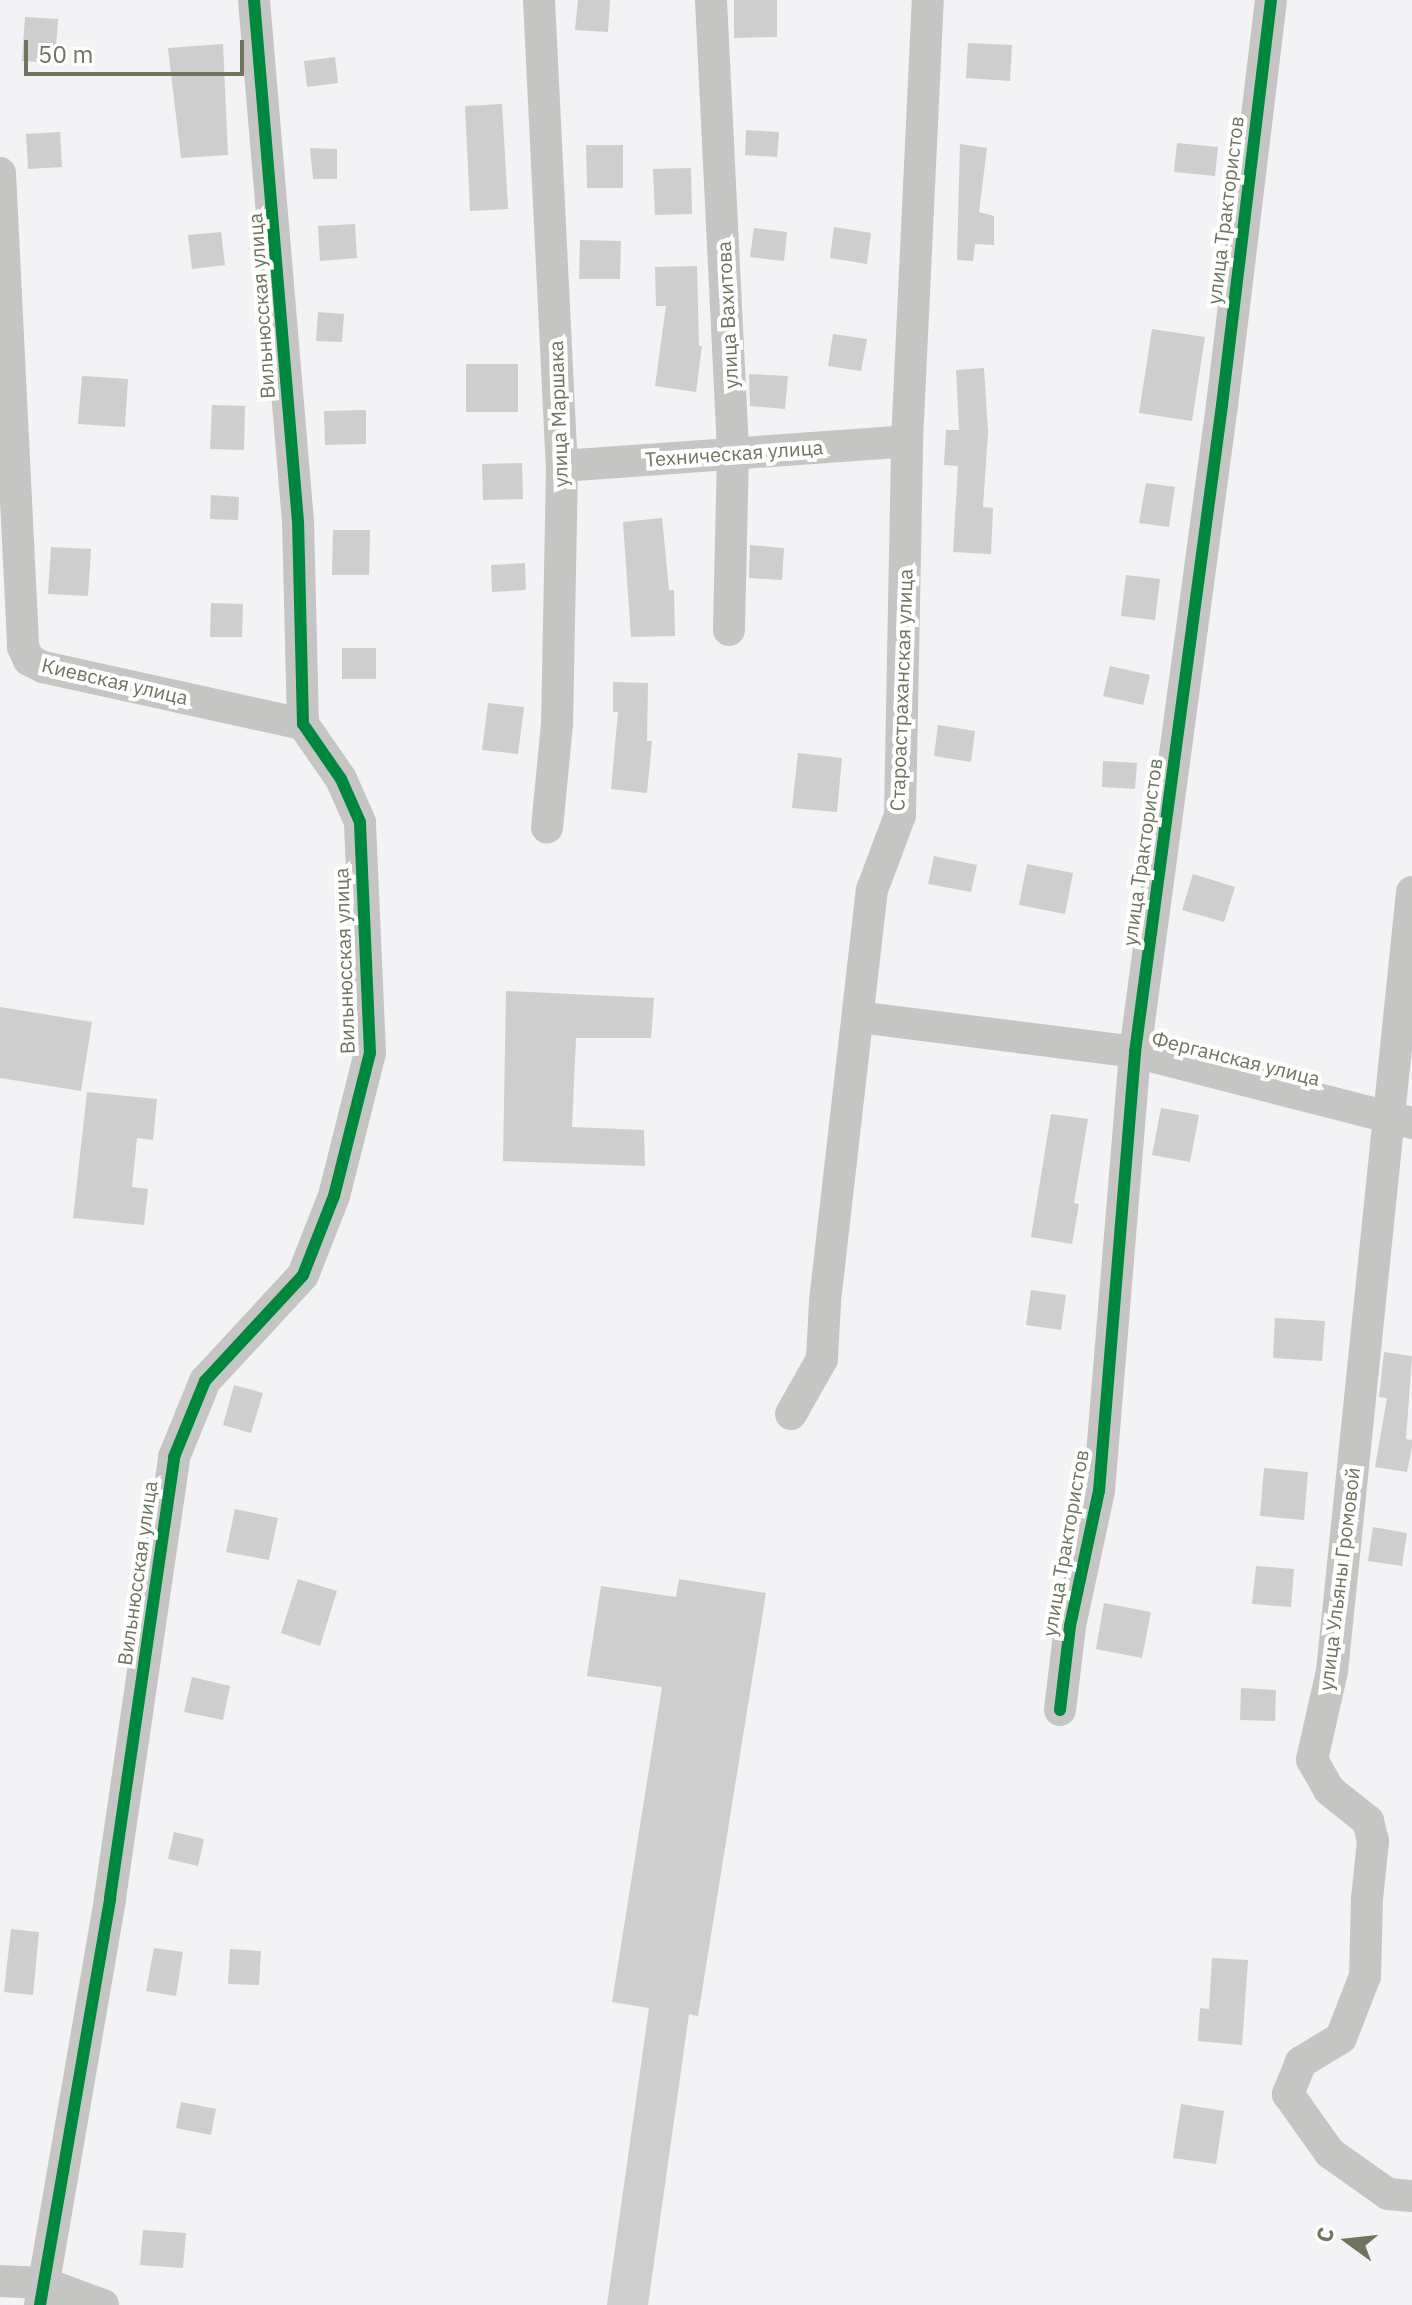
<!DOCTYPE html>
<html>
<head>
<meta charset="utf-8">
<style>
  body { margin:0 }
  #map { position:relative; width:1412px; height:2305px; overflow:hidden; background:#f3f2f4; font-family:"IBM Plex Sans",sans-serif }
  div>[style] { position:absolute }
  .building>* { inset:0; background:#cecece }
  .minor>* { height:32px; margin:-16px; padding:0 16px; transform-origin:16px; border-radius:16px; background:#c5c6c4 }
  .cycleway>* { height:12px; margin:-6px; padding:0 6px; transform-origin:6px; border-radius:6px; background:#00873e }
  span { translate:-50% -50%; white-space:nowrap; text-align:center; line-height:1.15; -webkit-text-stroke:8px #fff; paint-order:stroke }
  .street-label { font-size:20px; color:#6d755e }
  .north { position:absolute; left:1308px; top:2201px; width:80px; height:80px; -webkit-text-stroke:6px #fff; paint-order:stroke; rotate:285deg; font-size:22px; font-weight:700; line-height:32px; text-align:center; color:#6d755e }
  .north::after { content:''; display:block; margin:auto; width:28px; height:36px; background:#6d755e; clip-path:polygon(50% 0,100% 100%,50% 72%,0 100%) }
  .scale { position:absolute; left:24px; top:40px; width:220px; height:36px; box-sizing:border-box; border:4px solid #6d755e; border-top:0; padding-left:10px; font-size:24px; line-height:28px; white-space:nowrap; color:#6d755e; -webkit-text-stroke:6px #fff; paint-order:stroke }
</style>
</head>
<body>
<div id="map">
  <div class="building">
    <i style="clip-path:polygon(578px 0,610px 0,608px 32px,575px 30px)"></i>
    <i style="clip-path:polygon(734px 0,777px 0,777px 37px,734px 38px)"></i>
    <i style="clip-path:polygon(25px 17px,58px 19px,55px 63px,22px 61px)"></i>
    <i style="clip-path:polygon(968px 43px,1012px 45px,1010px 81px,966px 78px)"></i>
    <i style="clip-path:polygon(223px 44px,228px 155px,181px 158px,168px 48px)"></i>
    <i style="clip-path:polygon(335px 57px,338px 83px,307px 87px,304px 61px)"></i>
    <i style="clip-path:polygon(502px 104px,508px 209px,470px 211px,465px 106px)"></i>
    <i style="clip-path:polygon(746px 130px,779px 132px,777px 157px,745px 155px)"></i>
    <i style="clip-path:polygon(60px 132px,62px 167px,28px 169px,26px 134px)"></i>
    <i style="clip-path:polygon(1177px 143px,1218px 147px,1215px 176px,1174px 172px)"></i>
    <i style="clip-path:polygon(960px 144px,987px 148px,979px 212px,994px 216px,994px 245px,975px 244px,973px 261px,957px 260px)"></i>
    <i style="clip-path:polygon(586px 145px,623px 145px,623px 188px,587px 188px)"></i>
    <i style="clip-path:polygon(310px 148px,337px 149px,337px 179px,313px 179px)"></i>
    <i style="clip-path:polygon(691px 168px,692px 214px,655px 215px,653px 169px)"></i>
    <i style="clip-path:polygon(355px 224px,357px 258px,320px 261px,318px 226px)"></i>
    <i style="clip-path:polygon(834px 227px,871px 233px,867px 264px,830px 258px)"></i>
    <i style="clip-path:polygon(754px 228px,787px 232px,784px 261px,750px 257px)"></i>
    <i style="clip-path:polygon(221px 232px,225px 265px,192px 269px,188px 235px)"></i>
    <i style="clip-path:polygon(580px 240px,621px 241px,620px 279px,579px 279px)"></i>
    <i style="clip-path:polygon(697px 266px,699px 346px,702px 346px,696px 392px,655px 386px,666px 306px,656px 306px,655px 267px)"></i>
    <i style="clip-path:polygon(318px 312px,344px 314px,342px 342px,316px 341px)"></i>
    <i style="clip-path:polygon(1152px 329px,1205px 337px,1192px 421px,1139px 413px)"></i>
    <i style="clip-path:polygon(833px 334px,867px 339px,861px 371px,828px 366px)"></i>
    <i style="clip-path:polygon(466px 364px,518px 364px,518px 412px,466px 412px)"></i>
    <i style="clip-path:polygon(984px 368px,988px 432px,983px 507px,993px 508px,991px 554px,953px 552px,958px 466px,944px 465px,946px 430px,959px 430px,956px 370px)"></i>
    <i style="clip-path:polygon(749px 374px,788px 376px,785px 409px,750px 406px)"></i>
    <i style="clip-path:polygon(82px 376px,128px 379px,125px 427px,78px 424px)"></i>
    <i style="clip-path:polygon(212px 405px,245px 406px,244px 450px,210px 449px)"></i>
    <i style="clip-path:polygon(366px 410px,366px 444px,325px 445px,324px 411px)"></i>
    <i style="clip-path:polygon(522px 463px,523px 499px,483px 500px,482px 464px)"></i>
    <i style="clip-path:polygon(1146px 483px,1175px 487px,1169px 527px,1139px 523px)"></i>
    <i style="clip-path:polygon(211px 495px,239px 497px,238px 520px,210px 519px)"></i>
    <i style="clip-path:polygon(662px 518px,669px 590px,674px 590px,675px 636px,631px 637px,623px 522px)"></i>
    <i style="clip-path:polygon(333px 530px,370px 530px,369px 575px,332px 575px)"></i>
    <i style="clip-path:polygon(750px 545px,784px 548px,782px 580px,749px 578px)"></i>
    <i style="clip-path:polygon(51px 547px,91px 549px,88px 596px,48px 594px)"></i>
    <i style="clip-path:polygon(525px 563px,526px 590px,492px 592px,491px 565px)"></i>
    <i style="clip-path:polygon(1126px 575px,1160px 579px,1155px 620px,1121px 616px)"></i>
    <i style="clip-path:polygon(211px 603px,243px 604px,242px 637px,210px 637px)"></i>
    <i style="clip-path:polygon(342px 648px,376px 648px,376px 679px,342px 679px)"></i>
    <i style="clip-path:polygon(1110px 666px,1150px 675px,1143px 705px,1103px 696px)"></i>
    <i style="clip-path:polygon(613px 682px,648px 683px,647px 741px,652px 741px,647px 793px,611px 789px,618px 712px,613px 712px)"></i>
    <i style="clip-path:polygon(488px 703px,524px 707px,518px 754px,482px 750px)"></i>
    <i style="clip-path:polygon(938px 725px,975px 731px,971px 762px,934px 756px)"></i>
    <i style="clip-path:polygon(798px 753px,842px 758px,837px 812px,792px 808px)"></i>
    <i style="clip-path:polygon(1103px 761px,1137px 763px,1135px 789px,1102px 787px)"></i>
    <i style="clip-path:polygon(934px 856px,977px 865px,971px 892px,928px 884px)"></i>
    <i style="clip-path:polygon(1027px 864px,1073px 873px,1065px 914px,1019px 905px)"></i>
    <i style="clip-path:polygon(1193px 874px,1235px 887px,1224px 922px,1182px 910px)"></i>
    <i style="clip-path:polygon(506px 991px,654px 998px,651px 1038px,576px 1038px,572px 1127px,644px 1130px,645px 1166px,503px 1161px)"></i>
    <i style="clip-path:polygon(0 1007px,92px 1022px,81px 1091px,0 1078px)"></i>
    <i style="clip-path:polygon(87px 1092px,157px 1099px,153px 1140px,137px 1138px,132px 1187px,148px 1189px,144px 1225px,73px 1218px)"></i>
    <i style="clip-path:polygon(1161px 1108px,1199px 1115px,1190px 1162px,1152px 1155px)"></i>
    <i style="clip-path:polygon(1051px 1114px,1088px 1119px,1074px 1203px,1079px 1204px,1072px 1244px,1031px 1237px)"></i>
    <i style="clip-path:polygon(1031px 1290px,1066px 1295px,1061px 1330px,1026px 1325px)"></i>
    <i style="clip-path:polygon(1275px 1318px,1325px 1321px,1322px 1361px,1273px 1358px)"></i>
    <i style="clip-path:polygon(1384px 1352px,1412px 1356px,1406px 1439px,1412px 1440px,1412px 1447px,1407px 1472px,1375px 1467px,1387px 1398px,1379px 1397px)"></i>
    <i style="clip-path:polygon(234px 1385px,263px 1393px,251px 1433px,223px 1425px)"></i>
    <i style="clip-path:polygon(1264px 1468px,1308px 1472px,1304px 1520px,1260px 1516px)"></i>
    <i style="clip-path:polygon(235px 1509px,278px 1518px,269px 1560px,226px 1552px)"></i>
    <i style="clip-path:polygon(1373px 1527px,1407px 1533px,1402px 1566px,1368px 1561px)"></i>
    <i style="clip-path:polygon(1256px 1566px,1294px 1569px,1291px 1607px,1252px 1604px)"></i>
    <i style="clip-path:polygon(298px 1579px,337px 1591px,320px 1646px,281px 1633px)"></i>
    <i style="clip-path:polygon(679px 1579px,766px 1593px,698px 2016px,689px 2014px,648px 2305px,607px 2305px,649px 2008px,612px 2002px,662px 1687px,587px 1676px,601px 1586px,676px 1597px)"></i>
    <i style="clip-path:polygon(1104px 1603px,1151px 1612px,1142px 1658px,1096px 1649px)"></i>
    <i style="clip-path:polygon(192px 1677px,230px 1686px,223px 1720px,184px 1712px)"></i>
    <i style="clip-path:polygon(1241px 1688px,1276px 1690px,1275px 1721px,1240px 1720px)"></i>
    <i style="clip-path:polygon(174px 1832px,204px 1839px,198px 1866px,168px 1859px)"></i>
    <i style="clip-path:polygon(11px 1929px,39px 1932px,33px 1995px,4px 1992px)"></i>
    <i style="clip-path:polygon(154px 1948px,183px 1952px,176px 1996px,146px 1991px)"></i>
    <i style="clip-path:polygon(230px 1949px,261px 1951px,259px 1985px,228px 1984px)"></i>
    <i style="clip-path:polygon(1212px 1958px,1248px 1960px,1242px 2045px,1198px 2041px,1200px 2008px,1209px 2009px)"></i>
    <i style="clip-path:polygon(181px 2102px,216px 2109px,211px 2135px,176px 2128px)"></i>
    <i style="clip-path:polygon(1181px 2104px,1224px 2111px,1216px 2164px,1173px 2158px)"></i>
    <i style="clip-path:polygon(143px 2230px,186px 2233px,183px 2268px,140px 2265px)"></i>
  </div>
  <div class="minor">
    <i style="left:539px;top:0;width:467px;rotate:87.2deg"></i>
    <i style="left:562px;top:466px;width:258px;rotate:91.1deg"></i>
    <i style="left:557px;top:724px;width:104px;rotate:95.5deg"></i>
    <i style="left:711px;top:0;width:453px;rotate:87.2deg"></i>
    <i style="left:733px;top:452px;width:178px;rotate:91.3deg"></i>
    <i style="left:0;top:173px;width:475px;rotate:87.2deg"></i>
    <i style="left:23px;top:647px;width:14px;rotate:65deg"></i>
    <i style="left:29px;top:660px;width:16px;rotate:27deg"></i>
    <i style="left:43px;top:667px;width:266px;rotate:12.4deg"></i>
    <i style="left:562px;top:466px;width:346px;rotate:-4.1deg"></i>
    <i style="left:1412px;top:892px;width:783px;rotate:95.86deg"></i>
    <i style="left:1332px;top:1671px;width:91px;rotate:102.7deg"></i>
    <i style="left:1312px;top:1760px;width:34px;rotate:60deg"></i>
    <i style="left:1329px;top:1790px;width:50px;rotate:38.5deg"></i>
    <i style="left:1368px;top:1821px;width:21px;rotate:76deg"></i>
    <i style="left:1373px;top:1841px;width:58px;rotate:95.9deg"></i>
    <i style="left:1367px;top:1899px;width:77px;rotate:91.5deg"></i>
    <i style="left:1365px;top:1976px;width:66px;rotate:111.2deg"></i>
    <i style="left:1341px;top:2038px;width:47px;rotate:149deg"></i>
    <i style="left:1301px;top:2062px;width:35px;rotate:112deg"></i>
    <i style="left:1288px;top:2094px;width:72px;rotate:54.6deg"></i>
    <i style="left:1330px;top:2153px;width:71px;rotate:35.3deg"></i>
    <i style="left:1388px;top:2194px;width:24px;rotate:5deg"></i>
    <i style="left:858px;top:1017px;width:279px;rotate:7.2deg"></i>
    <i style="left:1135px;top:1052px;width:286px;rotate:14.4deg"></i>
    <i style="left:791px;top:1414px;width:63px;rotate:-60.6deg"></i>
    <i style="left:822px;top:1359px;width:58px;rotate:-87deg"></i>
    <i style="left:825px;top:1301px;width:414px;rotate:-83.5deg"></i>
    <i style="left:872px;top:890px;width:80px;rotate:-69.5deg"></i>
    <i style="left:900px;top:815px;width:374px;rotate:-88.9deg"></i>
    <i style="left:907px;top:441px;width:441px;rotate:-87.3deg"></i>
    <i style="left:1060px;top:1710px;width:85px;rotate:-83.2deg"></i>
    <i style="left:1070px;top:1626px;width:138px;rotate:-77.9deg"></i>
    <i style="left:1099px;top:1491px;width:440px;rotate:-85.3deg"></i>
    <i style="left:1135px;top:1052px;width:653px;rotate:-82.34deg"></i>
    <i style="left:1222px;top:405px;width:408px;rotate:-83.1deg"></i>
    <i style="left:0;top:2281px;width:43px;rotate:2.7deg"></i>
    <i style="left:43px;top:2283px;width:64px;rotate:20.1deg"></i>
    <i style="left:40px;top:2305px;width:413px;rotate:-80.2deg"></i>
    <i style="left:110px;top:1898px;width:446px;rotate:-81.7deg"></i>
    <i style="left:174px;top:1457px;width:82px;rotate:-67.8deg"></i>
    <i style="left:205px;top:1381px;width:144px;rotate:-47.2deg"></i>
    <i style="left:303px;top:1275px;width:85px;rotate:-68.6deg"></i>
    <i style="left:334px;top:1196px;width:147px;rotate:-75.9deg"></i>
    <i style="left:370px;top:1053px;width:231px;rotate:-92.5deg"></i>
    <i style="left:360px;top:822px;width:47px;rotate:-113.8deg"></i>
    <i style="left:341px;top:779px;width:67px;rotate:-124.6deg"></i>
    <i style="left:303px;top:724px;width:202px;rotate:-91.4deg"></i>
    <i style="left:298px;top:522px;width:524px;rotate:-94.82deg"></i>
  </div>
  <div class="cycleway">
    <i style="left:1060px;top:1710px;width:85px;rotate:-83.2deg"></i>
    <i style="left:1070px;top:1626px;width:138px;rotate:-77.9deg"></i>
    <i style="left:1099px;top:1491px;width:440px;rotate:-85.3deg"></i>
    <i style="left:1135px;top:1052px;width:653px;rotate:-82.34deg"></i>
    <i style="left:1222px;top:405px;width:408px;rotate:-83.1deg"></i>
    <i style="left:40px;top:2305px;width:413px;rotate:-80.2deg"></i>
    <i style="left:110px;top:1898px;width:446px;rotate:-81.7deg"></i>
    <i style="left:174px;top:1457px;width:82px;rotate:-67.8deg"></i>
    <i style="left:205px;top:1381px;width:144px;rotate:-47.2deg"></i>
    <i style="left:303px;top:1275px;width:85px;rotate:-68.6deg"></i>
    <i style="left:334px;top:1196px;width:147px;rotate:-75.9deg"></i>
    <i style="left:370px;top:1053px;width:231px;rotate:-92.5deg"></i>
    <i style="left:360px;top:822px;width:47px;rotate:-113.8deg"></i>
    <i style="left:341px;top:779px;width:67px;rotate:-124.6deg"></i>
    <i style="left:303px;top:724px;width:202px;rotate:-91.4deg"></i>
    <i style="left:298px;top:522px;width:524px;rotate:-94.82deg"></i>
  </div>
  <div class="street-label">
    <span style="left:1225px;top:210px;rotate:-83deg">улица Трактористов</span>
    <span style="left:261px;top:306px;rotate:-94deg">Вильнюсская улица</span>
    <span style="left:727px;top:315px;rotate:-93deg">улица Вахитова</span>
    <span style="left:558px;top:414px;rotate:-92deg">улица Маршака</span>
    <span style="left:734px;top:453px;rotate:-4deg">Техническая улица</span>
    <span style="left:115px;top:681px;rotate:13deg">Киевская улица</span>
    <span style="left:901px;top:690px;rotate:-88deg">Староастраханская улица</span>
    <span style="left:1142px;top:852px;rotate:-82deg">улица Трактористов</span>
    <span style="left:344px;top:961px;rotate:-92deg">Вильнюсская улица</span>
    <span style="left:1236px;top:1058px;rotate:14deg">Ферганская улица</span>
    <span style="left:1065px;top:1543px;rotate:-80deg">улица Трактористов</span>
    <span style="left:137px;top:1573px;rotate:-82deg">Вильнюсская улица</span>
    <span style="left:1339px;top:1579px;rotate:-83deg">улица Ульяны Громовой</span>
  </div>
  <div class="north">С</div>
  <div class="scale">50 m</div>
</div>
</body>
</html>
